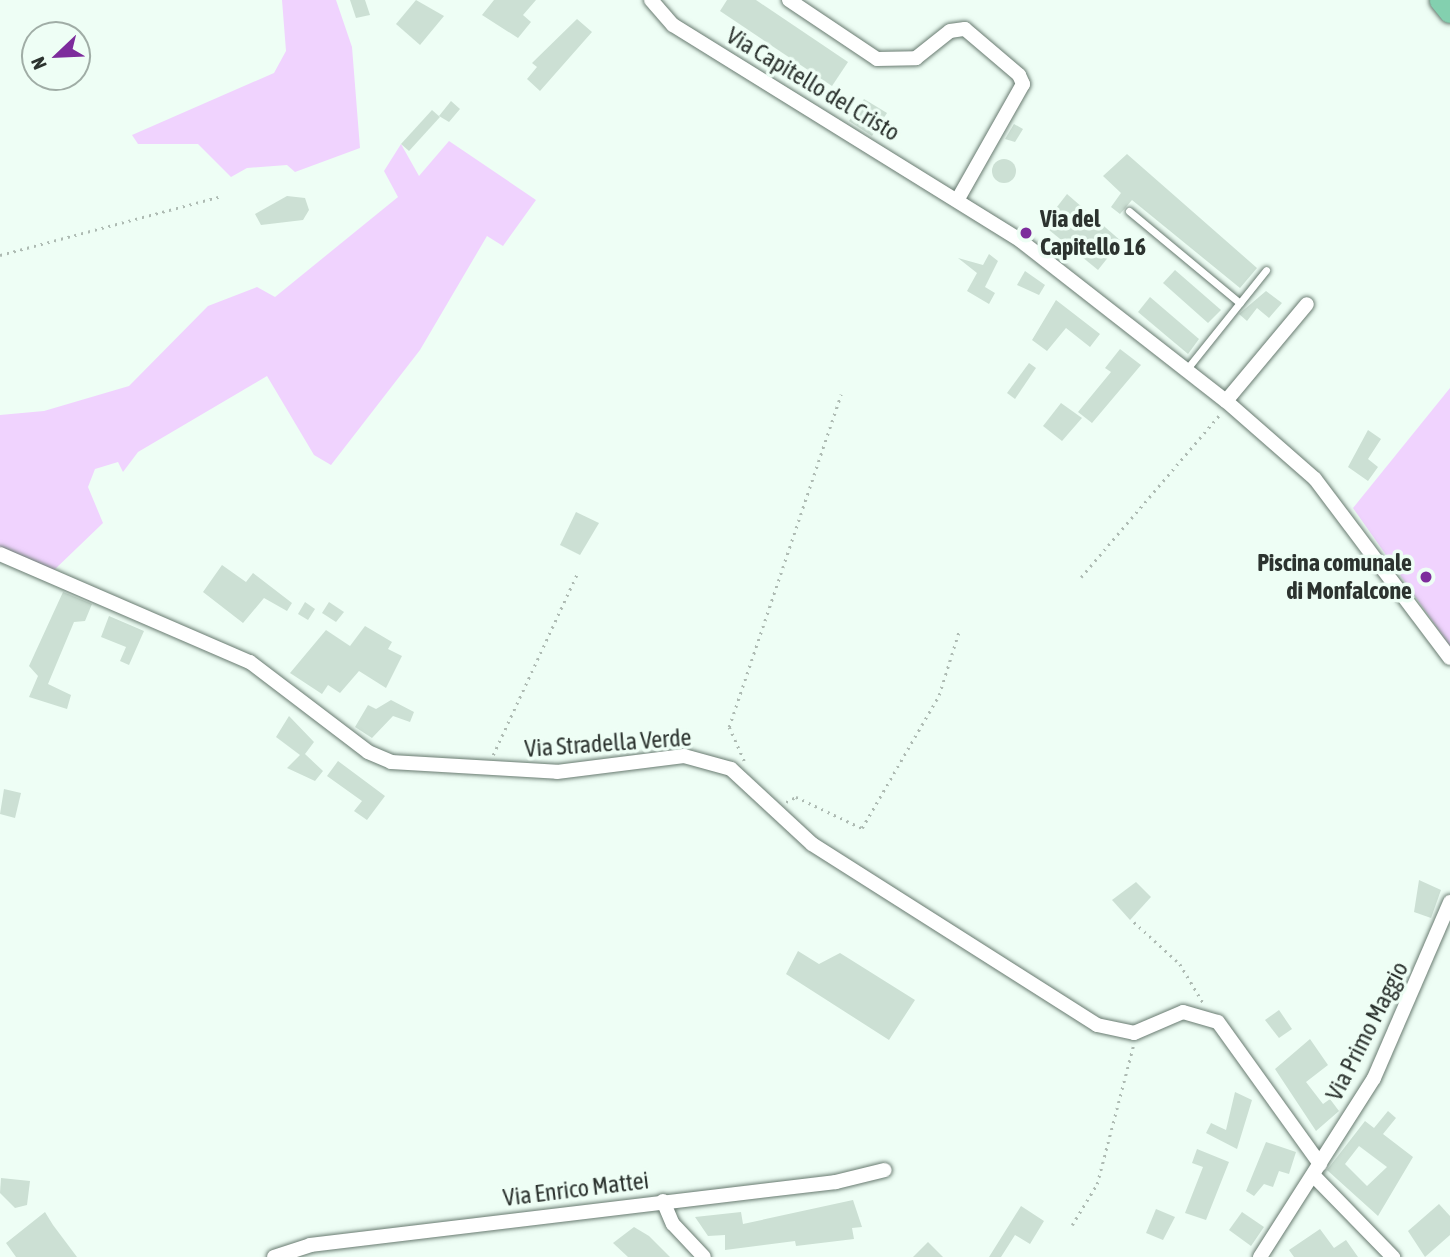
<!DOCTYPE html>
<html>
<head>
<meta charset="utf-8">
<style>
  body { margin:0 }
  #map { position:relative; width:1450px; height:1257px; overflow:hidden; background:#eefef5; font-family:"Asap Condensed",sans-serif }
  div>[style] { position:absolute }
  .green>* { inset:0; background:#f0d3fe }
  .building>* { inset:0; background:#cce0d4 }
  .round { border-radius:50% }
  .path>* { height:2.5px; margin-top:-1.25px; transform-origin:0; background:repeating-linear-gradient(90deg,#aebbb3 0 2px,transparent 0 7px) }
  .roads { filter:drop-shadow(0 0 2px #687a70) drop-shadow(0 0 2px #687a70) }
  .service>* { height:7px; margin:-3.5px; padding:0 3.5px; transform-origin:3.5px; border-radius:3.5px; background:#fff }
  .minor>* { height:14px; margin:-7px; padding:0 7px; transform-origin:7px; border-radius:7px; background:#fff }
  .primary>* { height:23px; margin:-11.5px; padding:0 11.5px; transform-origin:11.5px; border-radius:11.5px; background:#83d0af }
  .dots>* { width:19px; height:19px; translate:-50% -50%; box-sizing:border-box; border:4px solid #eefef5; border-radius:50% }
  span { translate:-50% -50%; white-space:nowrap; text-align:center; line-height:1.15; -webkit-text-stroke:7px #eefef5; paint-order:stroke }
  .street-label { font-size:24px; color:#2c332f }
  .poi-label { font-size:24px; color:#2c332f; font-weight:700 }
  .left { translate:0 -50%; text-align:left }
  .right { translate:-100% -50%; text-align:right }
  .north { position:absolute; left:21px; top:21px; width:70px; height:70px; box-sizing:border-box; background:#eefef5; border:2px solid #a0ada6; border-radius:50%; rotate:247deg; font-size:19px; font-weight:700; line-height:28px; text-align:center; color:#2c332f }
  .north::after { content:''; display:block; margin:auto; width:24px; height:32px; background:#7d2c9c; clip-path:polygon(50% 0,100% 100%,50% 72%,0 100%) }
</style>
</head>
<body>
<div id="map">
  <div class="green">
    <i style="clip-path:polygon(282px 0,336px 0,352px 47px,360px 148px,295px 172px,287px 165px,247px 168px,231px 177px,198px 144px,138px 144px,132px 135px,274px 73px,286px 51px)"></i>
    <i style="clip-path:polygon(449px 141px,536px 200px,503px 246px,487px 236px,420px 350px,331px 465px,314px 455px,267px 376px,138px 452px,123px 472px,118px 462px,95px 469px,88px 487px,103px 523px,52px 572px,0 554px,0 415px,44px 411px,129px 386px,208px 306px,257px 287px,275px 297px,398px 197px,384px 171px,401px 144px,419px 176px)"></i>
    <i style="clip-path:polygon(1450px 388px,1450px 646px,1353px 508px)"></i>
  </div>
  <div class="building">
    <i style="clip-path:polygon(350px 0,365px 0,370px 15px,356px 18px)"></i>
    <i style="clip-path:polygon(416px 0,444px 16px,420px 45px,396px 24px)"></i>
    <i style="clip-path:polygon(494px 0,536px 0,523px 15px,531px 22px,518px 38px,482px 15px)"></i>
    <i style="clip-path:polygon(727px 0,756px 0,848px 62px,832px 86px,720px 11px)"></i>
    <i style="clip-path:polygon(577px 19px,592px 32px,540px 91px,527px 79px,537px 67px,532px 63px)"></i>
    <i style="clip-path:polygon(864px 99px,887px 113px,872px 136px,849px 121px)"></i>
    <i style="clip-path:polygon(451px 101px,460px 109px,449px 122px,439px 116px)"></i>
    <i style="clip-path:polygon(432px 110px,440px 117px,409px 151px,401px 144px)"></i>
    <i style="clip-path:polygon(1014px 124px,1023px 129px,1015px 142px,1005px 139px)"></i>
    <i style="clip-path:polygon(1127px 154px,1257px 268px,1240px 288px,1132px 200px,1120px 214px,1111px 207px,1121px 193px,1103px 176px)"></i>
    <i class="round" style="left:992px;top:159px;width:24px;height:24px"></i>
    <i style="clip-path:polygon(1067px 194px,1121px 241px,1098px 270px,1043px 225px)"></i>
    <i style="clip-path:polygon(287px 196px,305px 198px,309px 210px,303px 220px,261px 225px,255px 214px)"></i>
    <i style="clip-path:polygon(989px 254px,998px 261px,985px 287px,995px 293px,989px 304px,967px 291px,977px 273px,958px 258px,983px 265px)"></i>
    <i style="clip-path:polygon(1175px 270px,1221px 310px,1208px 323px,1163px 283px)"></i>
    <i style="clip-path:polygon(1025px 271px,1045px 285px,1039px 295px,1017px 285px)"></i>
    <i style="clip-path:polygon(1266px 291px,1282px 303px,1269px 318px,1257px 308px,1247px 321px,1239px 314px)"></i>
    <i style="clip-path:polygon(1150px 297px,1199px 339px,1188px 354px,1138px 312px)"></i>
    <i style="clip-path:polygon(1056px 300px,1100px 334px,1090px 347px,1066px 328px,1047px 351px,1032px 340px)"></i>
    <i style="clip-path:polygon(1120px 349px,1141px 365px,1092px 423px,1078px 412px,1111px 372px,1105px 368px)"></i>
    <i style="clip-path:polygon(1029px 363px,1036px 368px,1015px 399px,1007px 393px)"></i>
    <i style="clip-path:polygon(1061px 403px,1082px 418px,1062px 441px,1043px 426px)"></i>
    <i style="clip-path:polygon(1368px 430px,1381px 439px,1368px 459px,1378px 467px,1368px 481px,1348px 467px)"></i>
    <i style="clip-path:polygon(576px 512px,599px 523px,580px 555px,560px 545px)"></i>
    <i style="clip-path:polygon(222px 565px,246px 582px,253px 573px,292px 603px,287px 611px,264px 598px,243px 623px,203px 592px)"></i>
    <i style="clip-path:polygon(63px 592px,92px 604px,85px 621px,74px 622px,48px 684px,71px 695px,67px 709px,29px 697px,38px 676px,29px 666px)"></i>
    <i style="clip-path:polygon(305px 602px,315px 609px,308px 620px,298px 614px)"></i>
    <i style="clip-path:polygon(329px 602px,344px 612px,336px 622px,322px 613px)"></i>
    <i style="clip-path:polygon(109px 616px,144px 631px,129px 665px,120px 661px,126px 647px,101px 637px)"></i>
    <i style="clip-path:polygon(365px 626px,392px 642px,388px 649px,402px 656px,386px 688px,359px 671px,340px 693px,328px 685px,322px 694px,290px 673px,326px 630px,350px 646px)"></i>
    <i style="clip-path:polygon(391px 700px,414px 712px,410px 722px,393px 716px,372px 738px,355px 727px,368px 705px,376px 709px)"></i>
    <i style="clip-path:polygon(289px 716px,314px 742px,305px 754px,323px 771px,315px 781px,287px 768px,300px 755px,276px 737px)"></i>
    <i style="clip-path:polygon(338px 761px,385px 796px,367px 820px,354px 811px,362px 801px,327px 776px)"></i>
    <i style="clip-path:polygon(4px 789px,21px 793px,15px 818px,0 814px)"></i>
    <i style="clip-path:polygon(1419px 880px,1441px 890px,1431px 918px,1414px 912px)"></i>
    <i style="clip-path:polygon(1136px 882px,1151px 897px,1130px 920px,1112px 900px)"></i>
    <i style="clip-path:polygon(798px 951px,819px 964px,840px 953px,915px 1000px,889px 1040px,786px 974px)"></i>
    <i style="clip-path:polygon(1279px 1010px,1292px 1029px,1279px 1038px,1265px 1020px)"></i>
    <i style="clip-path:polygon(1310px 1039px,1328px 1065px,1306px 1082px,1323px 1104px,1330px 1099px,1339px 1111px,1316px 1131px,1275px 1069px)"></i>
    <i style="clip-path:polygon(1235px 1092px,1252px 1100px,1237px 1149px,1206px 1133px,1211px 1123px,1226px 1130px)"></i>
    <i style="clip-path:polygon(evenodd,1388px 1111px,1396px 1118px,1383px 1134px,1413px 1157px,1378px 1216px,1327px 1170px,1365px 1121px,1374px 1128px,1388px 1111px,1359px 1146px,1387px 1167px,1367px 1186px,1345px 1164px,1359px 1146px)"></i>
    <i style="clip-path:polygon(1266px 1142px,1296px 1152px,1289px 1174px,1279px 1171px,1273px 1187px,1264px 1184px,1254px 1196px,1246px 1191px)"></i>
    <i style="clip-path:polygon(1197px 1149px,1229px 1162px,1206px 1220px,1185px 1213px,1203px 1167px,1192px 1163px)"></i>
    <i style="clip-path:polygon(1px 1178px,30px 1181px,27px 1205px,15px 1208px,0 1193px)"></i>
    <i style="clip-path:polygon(853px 1200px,862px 1227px,852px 1228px,854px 1239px,796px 1246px,795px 1241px,725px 1250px,725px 1235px,708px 1236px,695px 1217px,741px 1212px,743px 1224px)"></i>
    <i style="clip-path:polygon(1439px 1204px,1450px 1216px,1450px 1235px,1425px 1257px,1408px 1231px)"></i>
    <i style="clip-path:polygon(1021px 1206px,1044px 1221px,1030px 1244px,1015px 1235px,1001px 1257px,989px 1257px)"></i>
    <i style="clip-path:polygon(1156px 1209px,1175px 1217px,1163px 1240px,1146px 1233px)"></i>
    <i style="clip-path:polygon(45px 1212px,53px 1225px,77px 1257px,16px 1257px,6px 1243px)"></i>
    <i style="clip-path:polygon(1242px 1212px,1264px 1227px,1251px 1246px,1229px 1230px)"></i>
    <i style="clip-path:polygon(634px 1227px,649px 1236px,670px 1257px,628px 1257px,613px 1243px)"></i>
    <i style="clip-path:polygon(1320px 1229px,1334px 1248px,1346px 1240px,1358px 1257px,1294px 1257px,1289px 1250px)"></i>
    <i style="clip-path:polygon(928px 1242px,943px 1257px,913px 1257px)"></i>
  </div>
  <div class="path">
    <i style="left:0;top:255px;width:230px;rotate:-14.9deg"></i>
    <i style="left:1081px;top:577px;width:214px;rotate:-49.5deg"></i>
    <i style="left:493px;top:755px;width:202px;rotate:-65.1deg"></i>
    <i style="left:744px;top:761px;width:37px;rotate:-114deg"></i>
    <i style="left:729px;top:727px;width:351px;rotate:-71.4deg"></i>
    <i style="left:786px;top:802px;width:11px;rotate:-27deg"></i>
    <i style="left:796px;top:797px;width:73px;rotate:25.2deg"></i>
    <i style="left:862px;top:828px;width:154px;rotate:-59.9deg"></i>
    <i style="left:939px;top:695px;width:67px;rotate:-72.6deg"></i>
    <i style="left:1134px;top:922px;width:62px;rotate:42.4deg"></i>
    <i style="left:1180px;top:964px;width:47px;rotate:59deg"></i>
    <i style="left:1072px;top:1225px;width:48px;rotate:-58.6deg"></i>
    <i style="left:1097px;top:1184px;width:142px;rotate:-75.3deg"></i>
  </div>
  <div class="roads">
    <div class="service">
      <i style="left:1129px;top:211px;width:144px;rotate:39.7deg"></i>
      <i style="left:1186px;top:370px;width:128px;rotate:-51.3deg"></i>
    </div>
    <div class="minor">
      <i style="left:651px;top:0;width:33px;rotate:49deg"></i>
      <i style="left:673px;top:25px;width:410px;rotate:31.8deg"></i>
      <i style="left:1021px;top:241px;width:260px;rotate:38deg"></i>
      <i style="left:1226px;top:401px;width:118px;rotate:41.2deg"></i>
      <i style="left:1315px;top:479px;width:224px;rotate:53deg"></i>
      <i style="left:789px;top:0;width:106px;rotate:33.8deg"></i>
      <i style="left:877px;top:59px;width:39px;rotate:-1deg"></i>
      <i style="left:916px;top:58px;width:43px;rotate:-38.5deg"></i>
      <i style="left:950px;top:31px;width:15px;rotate:-8deg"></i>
      <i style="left:965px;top:29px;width:71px;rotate:40.4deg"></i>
      <i style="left:1019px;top:75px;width:10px;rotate:66deg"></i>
      <i style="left:1023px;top:84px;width:132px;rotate:119.5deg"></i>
      <i style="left:1226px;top:401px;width:126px;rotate:-50.1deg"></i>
      <i style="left:0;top:554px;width:272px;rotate:23.4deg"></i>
      <i style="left:250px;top:662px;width:148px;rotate:37.3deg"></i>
      <i style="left:368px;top:752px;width:25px;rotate:23deg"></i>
      <i style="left:391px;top:762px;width:166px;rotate:3.4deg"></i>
      <i style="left:557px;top:772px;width:128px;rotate:-7.2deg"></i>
      <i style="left:684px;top:756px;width:49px;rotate:15.5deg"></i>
      <i style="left:731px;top:769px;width:110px;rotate:42.8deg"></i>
      <i style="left:812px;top:844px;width:338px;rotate:32.4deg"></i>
      <i style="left:1097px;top:1025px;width:38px;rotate:12deg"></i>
      <i style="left:1134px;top:1033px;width:53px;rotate:-23.2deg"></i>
      <i style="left:1183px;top:1012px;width:36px;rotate:16deg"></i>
      <i style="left:1218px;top:1022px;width:175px;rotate:54.3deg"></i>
      <i style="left:1313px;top:1175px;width:115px;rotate:45.7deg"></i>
      <i style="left:663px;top:1201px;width:25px;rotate:67deg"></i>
      <i style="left:673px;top:1224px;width:45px;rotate:46.8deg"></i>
      <i style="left:274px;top:1257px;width:38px;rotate:-18deg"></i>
      <i style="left:310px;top:1245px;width:530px;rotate:-6.83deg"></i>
      <i style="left:836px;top:1182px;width:50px;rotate:-13.8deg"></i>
      <i style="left:1260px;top:1257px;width:212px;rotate:-57.5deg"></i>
      <i style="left:1374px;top:1078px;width:192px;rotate:-66.6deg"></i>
    </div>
    <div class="primary">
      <i style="left:1441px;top:0;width:14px;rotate:51deg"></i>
    </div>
  </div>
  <div class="dots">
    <i style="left:1026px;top:233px;background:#7d2c9c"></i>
    <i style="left:1426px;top:577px;background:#7d2c9c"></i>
  </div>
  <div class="street-label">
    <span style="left:813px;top:84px;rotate:31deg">Via Capitello del Cristo</span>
    <span style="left:608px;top:743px;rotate:-4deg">Via Stradella Verde</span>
    <span style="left:1367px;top:1031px;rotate:-63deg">Via Primo Maggio</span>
    <span style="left:576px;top:1189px;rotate:-7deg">Via Enrico Mattei</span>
  </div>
  <div class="poi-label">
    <span class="left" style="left:1040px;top:233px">Via del<br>Capitello 16</span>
    <span class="right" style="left:1412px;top:577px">Piscina comunale<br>di Monfalcone</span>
  </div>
  <div class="north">N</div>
</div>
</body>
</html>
